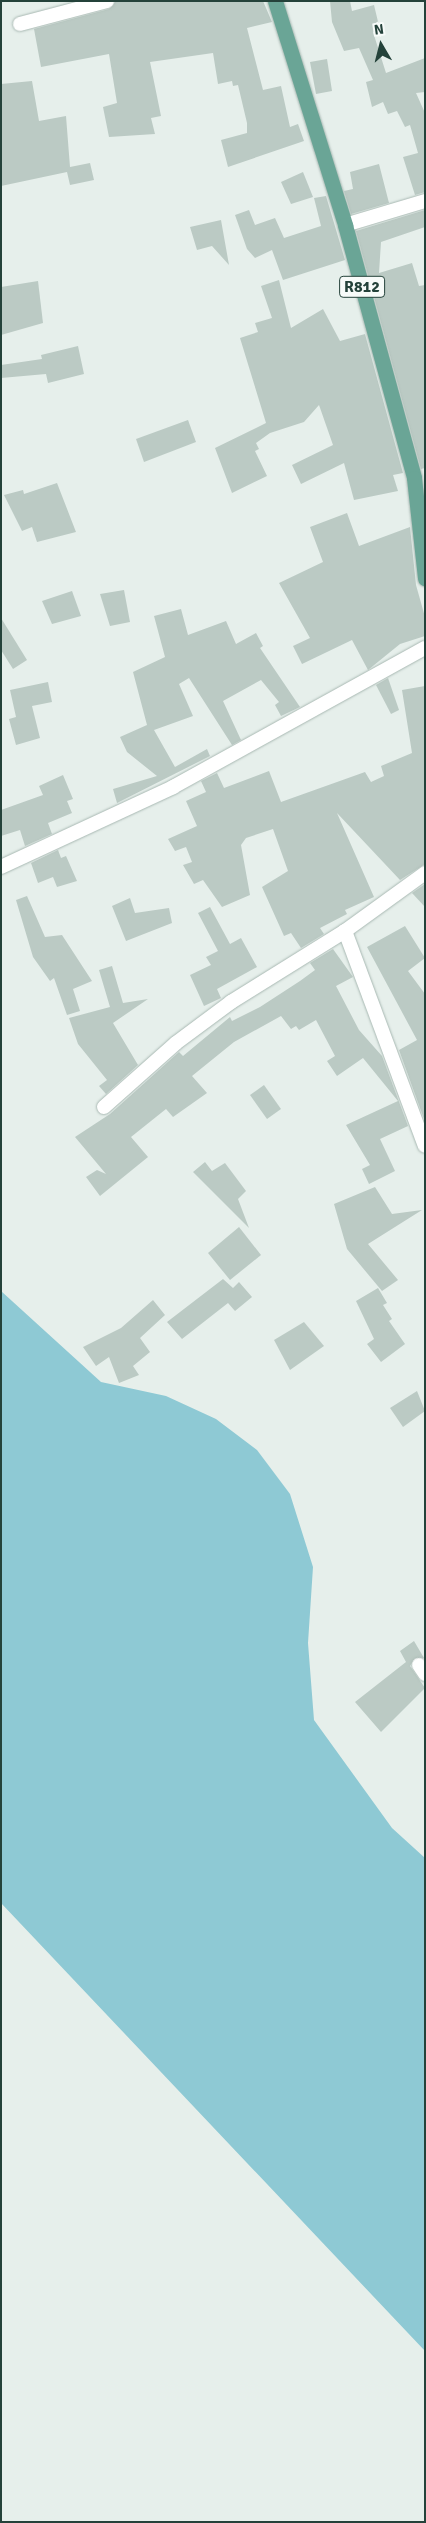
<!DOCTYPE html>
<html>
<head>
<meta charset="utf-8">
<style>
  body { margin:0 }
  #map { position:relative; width:426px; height:2523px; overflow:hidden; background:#e6efeb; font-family:Signika,sans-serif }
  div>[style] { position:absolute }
  .water>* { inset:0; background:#8ec9d4 }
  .building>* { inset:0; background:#bbcac4 }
  .roads { filter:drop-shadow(0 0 1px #a8b8b2) drop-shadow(0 0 1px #a8b8b2) }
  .minor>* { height:14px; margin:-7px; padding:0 7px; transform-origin:7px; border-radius:7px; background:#fff }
  .primary>* { height:15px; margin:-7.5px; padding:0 7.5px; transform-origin:7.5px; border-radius:7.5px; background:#6aa596 }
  span { translate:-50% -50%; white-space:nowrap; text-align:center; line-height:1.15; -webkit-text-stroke:4px #f7fbf9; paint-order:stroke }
  .shield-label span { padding:1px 4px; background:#f7fbf9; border:1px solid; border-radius:4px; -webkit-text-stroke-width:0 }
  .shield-label { font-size:16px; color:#24423a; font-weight:700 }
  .frame { position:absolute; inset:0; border:2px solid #24423a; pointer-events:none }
  .north { position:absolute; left:356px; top:20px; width:50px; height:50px; -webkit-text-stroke:4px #f7fbf9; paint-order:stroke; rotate:352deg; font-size:14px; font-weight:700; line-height:20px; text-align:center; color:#24423a }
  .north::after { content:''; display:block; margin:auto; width:18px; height:22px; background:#24423a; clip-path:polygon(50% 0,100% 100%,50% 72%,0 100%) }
</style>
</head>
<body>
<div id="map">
  <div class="water">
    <i style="clip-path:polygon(1px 1291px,101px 1382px,166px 1396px,216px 1419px,257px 1450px,290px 1494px,313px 1567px,308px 1643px,314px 1720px,392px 1828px,425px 1858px,425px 2351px,1px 1903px)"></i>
  </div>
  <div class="building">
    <i style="clip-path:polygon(116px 1px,263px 1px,272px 22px,247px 28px,263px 90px,281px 86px,290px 127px,298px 124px,304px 141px,228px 167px,221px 140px,247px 133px,247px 123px,238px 85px,233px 86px,232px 81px,218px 84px,213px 53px,150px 62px,161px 116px,151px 118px,155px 134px,109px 137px,103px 107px,117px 103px,109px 54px,41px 67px,34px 29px,109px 9px)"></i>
    <i style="clip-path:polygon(330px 1px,350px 1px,352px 11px,374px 5px,380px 30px,373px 32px,386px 73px,425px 58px,425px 92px,416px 93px,425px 113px,425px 192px,415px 195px,403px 157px,418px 153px,410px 125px,405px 127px,397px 111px,388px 114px,383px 102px,372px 107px,366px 82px,373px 80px,359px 48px,344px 51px,332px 22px)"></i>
    <i style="clip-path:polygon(327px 59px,332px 91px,316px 94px,310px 62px)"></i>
    <i style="clip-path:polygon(32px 81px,39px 121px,66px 116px,70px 167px,90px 163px,94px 180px,70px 185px,67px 172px,1px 186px,1px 84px)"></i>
    <i style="clip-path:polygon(379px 164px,389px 203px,351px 214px,344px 191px,353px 189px,350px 172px)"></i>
    <i style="clip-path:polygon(303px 172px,313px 197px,291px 204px,281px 182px)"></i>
    <i style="clip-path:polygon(326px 196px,345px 260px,283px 280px,272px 250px,255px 258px,247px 249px,235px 215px,249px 210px,255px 225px,275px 218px,284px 238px,321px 226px,314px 198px)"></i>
    <i style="clip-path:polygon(425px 210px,425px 227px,381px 242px,379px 273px,412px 263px,419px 286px,425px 285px,425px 468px,421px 469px,356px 231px)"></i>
    <i style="clip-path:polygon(221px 220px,229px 265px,212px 246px,197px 250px,190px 227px)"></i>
    <i style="clip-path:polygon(279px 280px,291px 328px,323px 309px,340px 341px,365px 334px,403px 473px,393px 475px,398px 491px,354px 500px,344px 463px,301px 484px,292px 465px,333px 445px,319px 405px,304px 422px,270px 433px,256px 443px,259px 449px,255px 451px,267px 476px,232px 493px,215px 448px,266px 423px,240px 338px,258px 332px,255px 323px,272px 318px,261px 286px)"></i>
    <i style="clip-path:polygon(38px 281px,43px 323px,1px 335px,1px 287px)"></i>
    <i style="clip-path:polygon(78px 346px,84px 374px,48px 383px,46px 374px,1px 378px,1px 365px,42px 359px,41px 355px)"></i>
    <i style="clip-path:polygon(188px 420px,196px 442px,144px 462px,136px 439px)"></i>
    <i style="clip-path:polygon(57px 483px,76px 532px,37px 542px,32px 527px,22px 531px,4px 495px,23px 490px,24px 494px)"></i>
    <i style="clip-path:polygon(347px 513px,359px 546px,410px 527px,416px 585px,425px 617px,425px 636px,400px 644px,368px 670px,352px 640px,302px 664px,293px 646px,310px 638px,279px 583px,323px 562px,310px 527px)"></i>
    <i style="clip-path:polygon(124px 590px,130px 622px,110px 626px,100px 594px)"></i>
    <i style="clip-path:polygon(72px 591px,81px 616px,52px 624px,42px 601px)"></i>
    <i style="clip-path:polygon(181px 609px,188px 635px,226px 621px,236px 644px,256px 633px,263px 646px,260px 648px,300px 707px,281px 716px,275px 705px,279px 702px,261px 680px,223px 701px,241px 740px,232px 745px,189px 678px,179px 684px,193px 716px,154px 730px,175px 767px,207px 749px,210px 756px,117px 803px,113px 789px,157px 776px,127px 752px,120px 737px,147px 725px,133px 672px,165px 657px,154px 616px)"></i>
    <i style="clip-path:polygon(1px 618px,27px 660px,13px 669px,1px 650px)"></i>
    <i style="clip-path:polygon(388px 678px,399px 710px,391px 714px,376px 685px)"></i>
    <i style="clip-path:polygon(48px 682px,52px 702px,32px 706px,40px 738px,16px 745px,9px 719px,16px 717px,10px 690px)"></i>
    <i style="clip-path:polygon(425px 686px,425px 864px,400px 880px,337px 813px,374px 897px,345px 910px,347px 914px,320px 928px,324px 934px,301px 948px,291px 933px,284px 936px,262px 887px,288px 871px,273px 829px,246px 838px,241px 845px,250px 895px,222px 907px,203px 880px,194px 884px,183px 865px,192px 862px,186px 847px,175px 851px,168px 839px,197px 826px,186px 801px,206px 792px,201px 781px,217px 773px,224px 788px,269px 771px,281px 802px,365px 772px,371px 782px,384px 776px,381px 766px,412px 753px,402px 690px)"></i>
    <i style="clip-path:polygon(63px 775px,73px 799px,67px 801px,72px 813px,48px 823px,52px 834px,25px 846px,20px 830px,1px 836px,1px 810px,43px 795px,39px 786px)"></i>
    <i style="clip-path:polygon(58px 850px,61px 858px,66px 856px,77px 881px,57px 887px,53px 877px,38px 883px,31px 863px)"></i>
    <i style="clip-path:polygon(425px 884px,425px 907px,412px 893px)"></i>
    <i style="clip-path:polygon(27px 896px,45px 937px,62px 935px,92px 981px,73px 989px,80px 1011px,67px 1015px,54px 978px,50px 981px,33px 957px,16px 900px)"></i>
    <i style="clip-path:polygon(130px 898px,135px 913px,169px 908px,172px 923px,126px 941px,112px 906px)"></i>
    <i style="clip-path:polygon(210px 907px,230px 944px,241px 938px,257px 967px,217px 989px,221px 998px,204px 1006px,190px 975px,211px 965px,206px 957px,218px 951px,198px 913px)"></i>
    <i style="clip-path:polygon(405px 926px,425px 958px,408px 971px,425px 994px,424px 1119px,399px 1050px,417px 1040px,367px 947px)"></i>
    <i style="clip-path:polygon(333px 949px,353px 977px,336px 986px,359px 1030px,382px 1056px,408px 1126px,380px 1139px,395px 1171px,369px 1184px,362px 1169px,370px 1165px,346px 1125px,398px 1101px,363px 1058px,337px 1076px,327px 1061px,335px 1056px,316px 1020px,299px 1030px,296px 1026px,291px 1029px,281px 1016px,234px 1042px,192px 1076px,207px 1093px,173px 1117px,166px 1109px,131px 1137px,148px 1157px,100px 1196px,86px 1177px,97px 1170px,106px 1174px,75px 1137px,110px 1114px,179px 1052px,183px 1056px,230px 1017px,232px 1021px,260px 1007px,300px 981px,315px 970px,310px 963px)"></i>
    <i style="clip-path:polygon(112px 966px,123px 1003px,148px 999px,113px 1023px,138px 1065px,106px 1094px,99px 1086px,107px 1080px,78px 1044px,69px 1018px,110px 1007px,99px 970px)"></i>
    <i style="clip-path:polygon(264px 1085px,281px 1109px,267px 1119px,250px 1095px)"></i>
    <i style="clip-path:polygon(205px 1162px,212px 1171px,225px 1163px,246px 1191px,238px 1199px,249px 1228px,193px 1172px)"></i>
    <i style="clip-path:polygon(375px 1187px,392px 1214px,422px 1210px,368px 1244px,398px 1280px,382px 1291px,347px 1249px,334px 1204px)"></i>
    <i style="clip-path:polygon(239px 1227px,261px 1255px,230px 1280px,208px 1253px)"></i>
    <i style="clip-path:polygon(223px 1279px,233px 1288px,239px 1282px,252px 1297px,235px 1311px,228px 1303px,182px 1339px,167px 1322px)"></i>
    <i style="clip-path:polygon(378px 1288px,387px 1303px,383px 1305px,392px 1319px,389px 1321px,405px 1344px,381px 1362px,367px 1344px,374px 1339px,356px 1301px)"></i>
    <i style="clip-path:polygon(153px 1300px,165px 1315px,140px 1338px,150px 1352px,133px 1366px,139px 1375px,119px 1383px,109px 1357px,96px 1366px,83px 1347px,121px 1328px)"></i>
    <i style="clip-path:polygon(304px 1322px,324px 1346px,290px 1370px,274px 1340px)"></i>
    <i style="clip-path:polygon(417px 1391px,425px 1411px,403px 1427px,390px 1408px)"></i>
    <i style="clip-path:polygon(414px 1641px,424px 1658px,415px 1658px,410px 1666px,425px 1688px,381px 1732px,355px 1702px,406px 1662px,400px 1651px)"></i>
  </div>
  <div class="roads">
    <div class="minor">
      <i style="left:20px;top:24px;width:90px;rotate:-14.8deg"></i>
      <i style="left:345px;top:225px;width:84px;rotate:-16.7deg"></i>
      <i style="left:1px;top:867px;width:190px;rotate:-24.9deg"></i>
      <i style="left:173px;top:787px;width:288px;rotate:-28.9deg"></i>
      <i style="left:345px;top:931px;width:229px;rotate:69.6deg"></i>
      <i style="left:104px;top:1107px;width:96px;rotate:-41.6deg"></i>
      <i style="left:176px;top:1043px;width:69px;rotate:-36.7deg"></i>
      <i style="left:231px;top:1002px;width:134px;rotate:-31.9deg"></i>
      <i style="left:345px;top:931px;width:99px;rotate:-35.9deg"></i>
      <i style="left:419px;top:1665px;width:11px;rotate:56deg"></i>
    </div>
    <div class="primary">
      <i style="left:275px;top:1px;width:235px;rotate:72.6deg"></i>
      <i style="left:345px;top:225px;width:262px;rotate:74.7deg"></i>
      <i style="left:414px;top:478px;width:101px;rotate:83.7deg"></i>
    </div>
  </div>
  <div class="shield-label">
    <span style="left:362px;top:287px">R812</span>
  </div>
  <div class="frame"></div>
  <div class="north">N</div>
</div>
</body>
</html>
